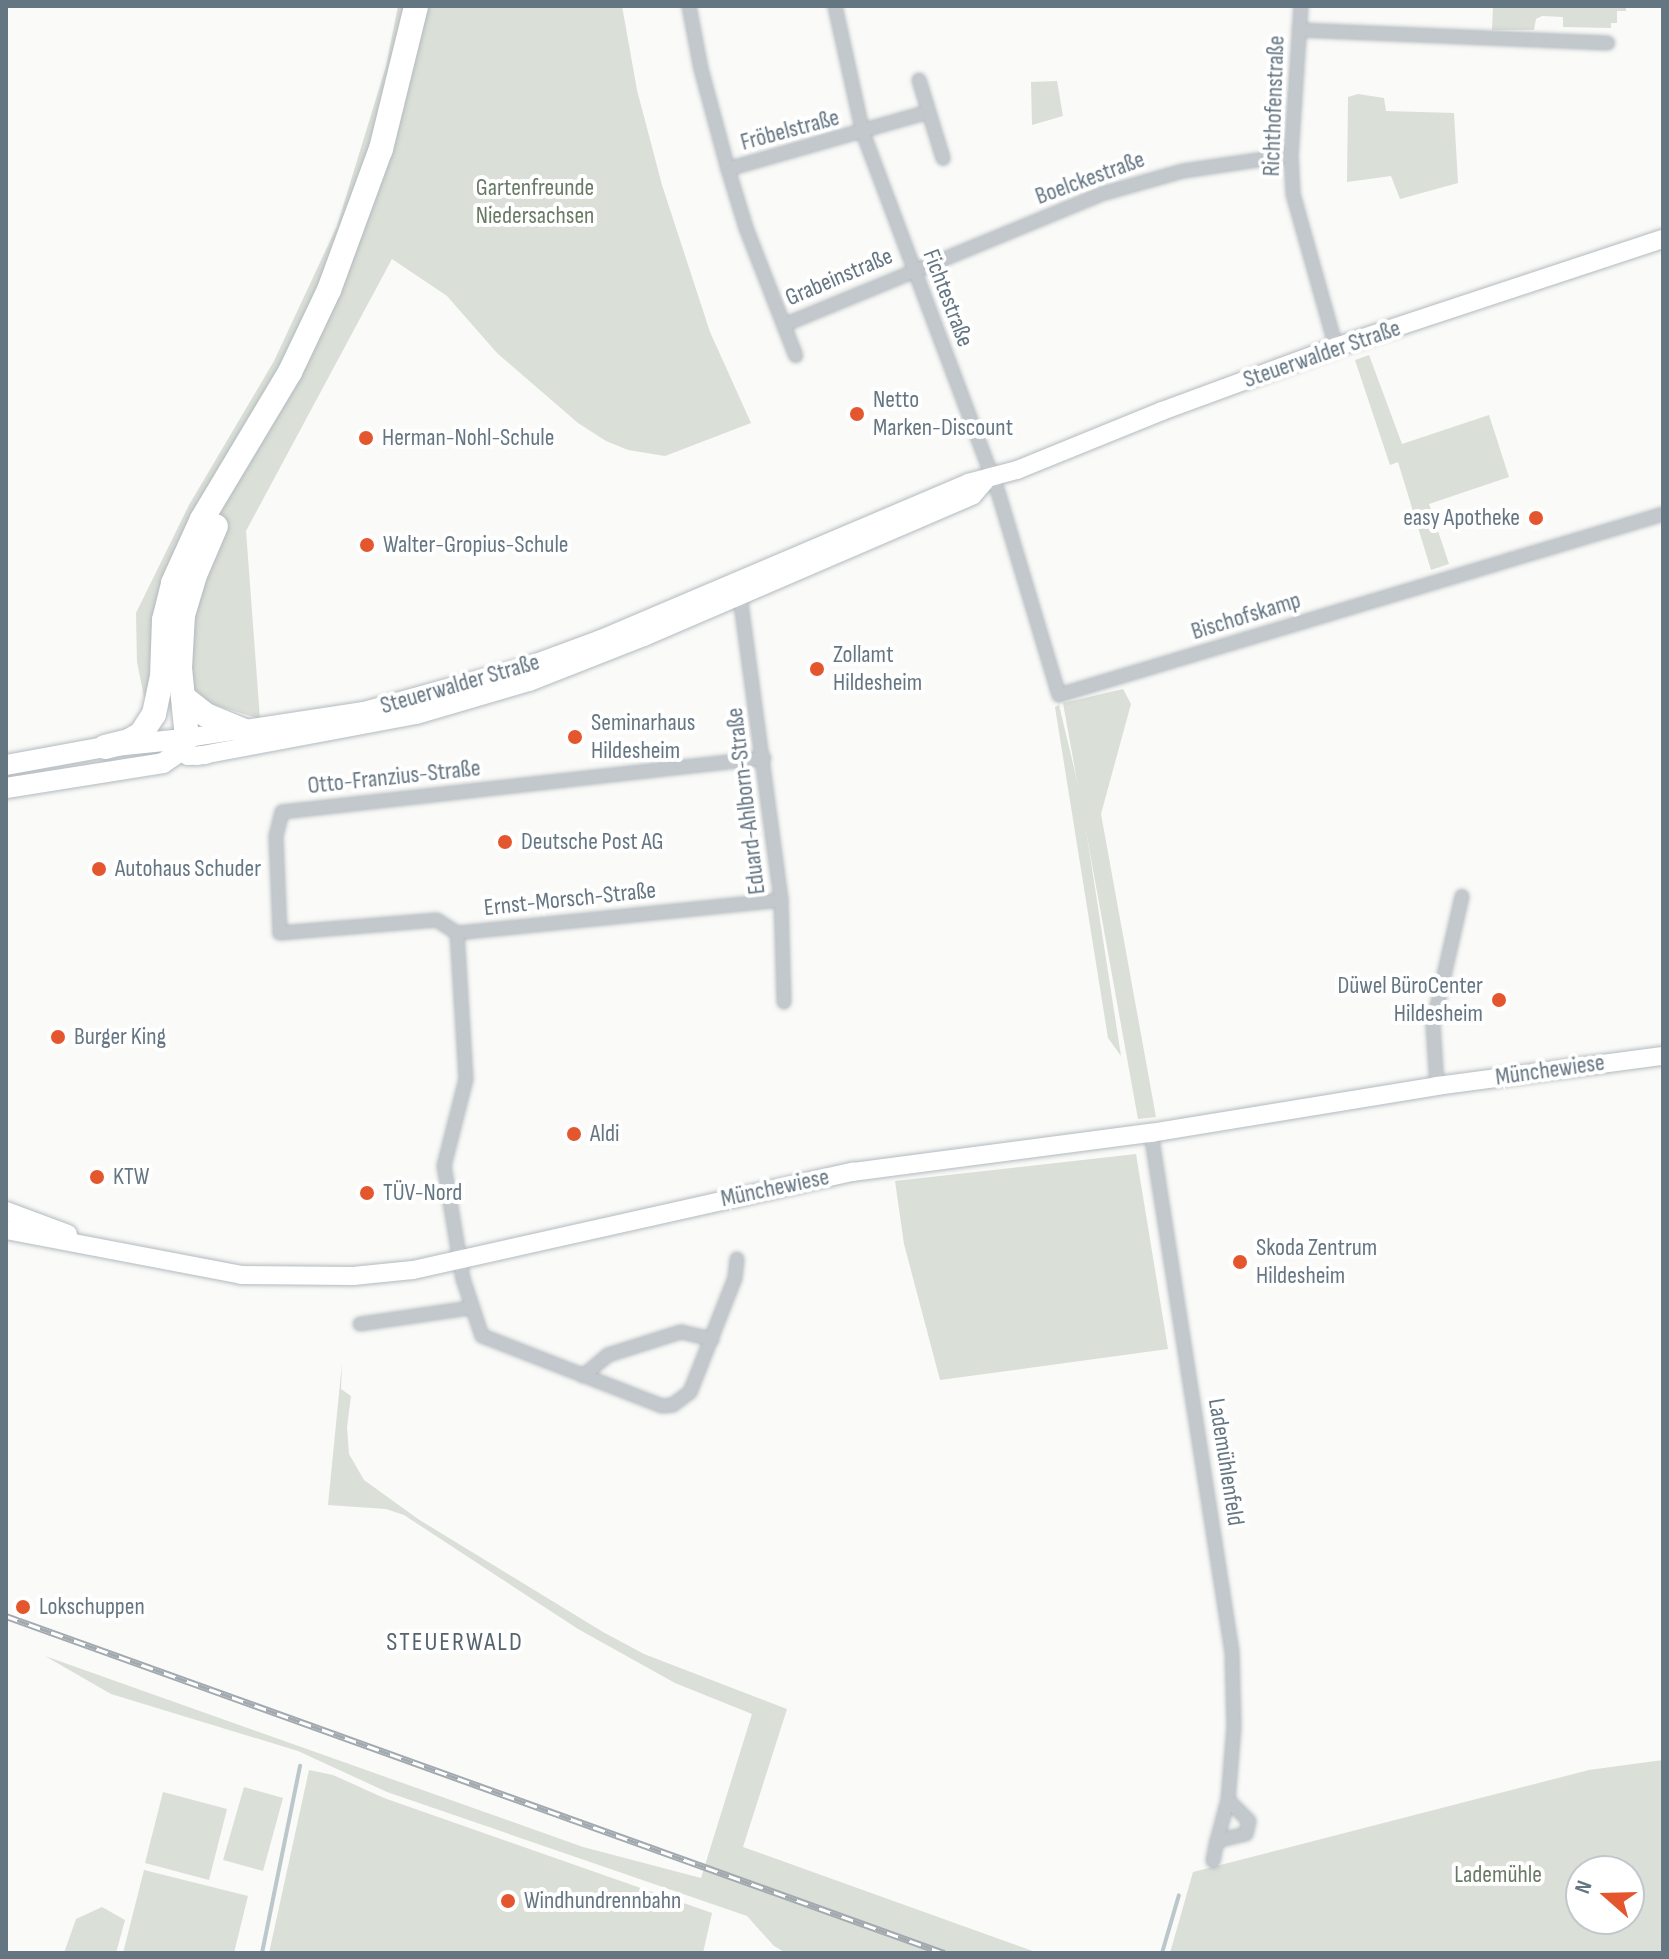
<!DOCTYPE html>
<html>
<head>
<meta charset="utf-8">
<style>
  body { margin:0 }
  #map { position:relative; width:1669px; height:1959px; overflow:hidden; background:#fafaf8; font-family:"Sofia Sans Condensed",sans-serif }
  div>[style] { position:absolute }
  .green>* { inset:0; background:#dadfd7 }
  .stream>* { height:4px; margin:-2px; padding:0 2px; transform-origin:2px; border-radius:2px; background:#bbc7cb }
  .roads { filter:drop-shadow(0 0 2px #b3babf) drop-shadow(0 0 2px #b3babf) }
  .street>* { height:12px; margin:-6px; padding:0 6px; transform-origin:6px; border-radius:6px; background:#c3c8cc }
  .secondary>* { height:18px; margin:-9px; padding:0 9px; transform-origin:9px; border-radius:9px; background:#fff }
  .primary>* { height:20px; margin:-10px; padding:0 10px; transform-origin:10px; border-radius:10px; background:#fff }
  .highway>* { height:24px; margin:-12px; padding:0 12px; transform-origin:12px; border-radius:12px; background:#fff }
  .rail>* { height:7px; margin-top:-3.5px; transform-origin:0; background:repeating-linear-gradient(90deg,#fff 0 12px,#a2aab0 0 24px); box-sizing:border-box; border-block:2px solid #a2aab0 }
  .dots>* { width:22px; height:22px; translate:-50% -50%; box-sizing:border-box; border:4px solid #fff; border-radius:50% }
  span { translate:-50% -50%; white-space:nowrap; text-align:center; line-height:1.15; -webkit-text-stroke:8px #fff; paint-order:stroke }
  .street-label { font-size:24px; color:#657683 }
  .park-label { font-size:24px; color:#687a64 }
  .poi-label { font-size:24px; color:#657683 }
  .left { translate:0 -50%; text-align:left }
  .right { translate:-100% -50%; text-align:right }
  .neighbourhood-label { font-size:26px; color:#57646e; letter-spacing:2px }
  .frame { position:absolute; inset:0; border:8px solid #657683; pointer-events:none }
  .north { position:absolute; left:1565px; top:1855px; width:80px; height:80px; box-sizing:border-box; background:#fff; border:2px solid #c1c8cd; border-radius:50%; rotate:290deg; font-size:22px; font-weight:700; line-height:32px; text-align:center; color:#657683 }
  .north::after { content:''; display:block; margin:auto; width:28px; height:36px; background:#e4572e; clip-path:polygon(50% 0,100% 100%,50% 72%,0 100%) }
</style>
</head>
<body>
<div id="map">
  <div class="green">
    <i style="clip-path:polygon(398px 6px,622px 6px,637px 90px,662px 185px,710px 332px,751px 423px,665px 456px,628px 450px,606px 441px,578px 423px,497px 353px,447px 296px,392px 259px,246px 531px,260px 719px,208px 703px,144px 697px,137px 662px,136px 613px,189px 505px,274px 361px,337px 226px,386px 66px)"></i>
    <i style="clip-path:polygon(1493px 6px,1626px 6px,1626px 11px,1617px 11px,1617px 23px,1611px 23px,1611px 28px,1563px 27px,1563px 17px,1542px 16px,1536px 19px,1534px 30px,1492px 30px)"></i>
    <i style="clip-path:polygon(1057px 81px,1063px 116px,1032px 125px,1031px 82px)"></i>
    <i style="clip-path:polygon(1358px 94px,1384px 98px,1386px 111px,1454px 113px,1458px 183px,1400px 199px,1391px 176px,1347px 182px,1348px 97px)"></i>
    <i style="clip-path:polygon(1369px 355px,1402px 444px,1489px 415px,1509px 477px,1429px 504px,1449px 564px,1431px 570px,1398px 462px,1390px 465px,1355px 360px)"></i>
    <i style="clip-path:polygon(1123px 689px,1131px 704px,1101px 814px,1156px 1117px,1138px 1119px,1063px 703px)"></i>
    <i style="clip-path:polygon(1059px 705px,1081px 797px,1121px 1056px,1108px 1038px,1055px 707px)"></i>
    <i style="clip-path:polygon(1136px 1154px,1168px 1349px,940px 1380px,904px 1244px,895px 1181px)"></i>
    <i style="clip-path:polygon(342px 1363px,341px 1389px,351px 1396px,347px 1427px,349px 1454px,364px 1480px,418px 1519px,603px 1632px,644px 1654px,787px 1709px,743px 1847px,1038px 1953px,786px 1953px,774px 1946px,747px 1916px,387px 1792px,298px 1751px,111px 1694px,45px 1656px,583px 1847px,701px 1878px,752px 1714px,675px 1683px,578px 1629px,404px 1515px,386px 1509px,328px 1505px)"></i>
    <i style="clip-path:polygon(evenodd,1663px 1760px,1663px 1953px,1170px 1953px,1193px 1872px,1589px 1770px,1663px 1760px,1581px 1871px,1629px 1871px,1629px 1919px,1581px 1919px,1581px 1871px)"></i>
    <i style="clip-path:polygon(309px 1770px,333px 1775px,384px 1798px,712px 1913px,703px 1953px,269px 1953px)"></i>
    <i style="clip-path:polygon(244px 1787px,283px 1798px,263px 1871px,223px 1860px)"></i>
    <i style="clip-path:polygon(163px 1792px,227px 1809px,209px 1880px,145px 1863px)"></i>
    <i style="clip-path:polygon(144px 1870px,248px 1896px,234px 1953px,123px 1953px)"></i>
    <i style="clip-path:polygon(102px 1907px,125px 1920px,116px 1953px,64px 1953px,76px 1919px)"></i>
  </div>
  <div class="stream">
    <i style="left:262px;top:1953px;width:191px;rotate:-78.5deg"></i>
    <i style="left:1162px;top:1953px;width:60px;rotate:-73.7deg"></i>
  </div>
  <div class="roads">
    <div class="street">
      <i style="left:689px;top:6px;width:64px;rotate:79.2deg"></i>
      <i style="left:701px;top:69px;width:104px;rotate:74.9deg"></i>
      <i style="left:728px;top:169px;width:62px;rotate:73deg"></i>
      <i style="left:746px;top:228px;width:137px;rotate:68.7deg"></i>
      <i style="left:835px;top:6px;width:130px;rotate:77.6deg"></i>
      <i style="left:863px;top:133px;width:387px;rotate:69.4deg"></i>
      <i style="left:999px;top:495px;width:209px;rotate:73.3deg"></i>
      <i style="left:1059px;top:695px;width:631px;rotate:-16.68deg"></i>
      <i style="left:1301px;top:6px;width:149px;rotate:93.8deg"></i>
      <i style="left:1291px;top:155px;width:39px;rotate:87deg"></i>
      <i style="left:1293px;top:194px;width:159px;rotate:74.3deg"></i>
      <i style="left:1299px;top:30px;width:309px;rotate:2.4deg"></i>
      <i style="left:919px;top:80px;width:82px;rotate:72.9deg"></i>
      <i style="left:728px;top:169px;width:208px;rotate:-15.9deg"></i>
      <i style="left:784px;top:325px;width:347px;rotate:-22.4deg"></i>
      <i style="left:1105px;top:193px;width:81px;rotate:-15.8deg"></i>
      <i style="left:1183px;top:171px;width:109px;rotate:-8.4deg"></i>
      <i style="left:740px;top:596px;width:307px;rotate:82.3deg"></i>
      <i style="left:781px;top:900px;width:102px;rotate:88.3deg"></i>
      <i style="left:457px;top:933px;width:24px;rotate:-147deg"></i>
      <i style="left:437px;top:920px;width:158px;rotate:175.3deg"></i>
      <i style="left:280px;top:933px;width:97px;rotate:-92.4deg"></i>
      <i style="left:276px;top:836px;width:25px;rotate:-76deg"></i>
      <i style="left:282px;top:812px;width:485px;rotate:-6.4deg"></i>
      <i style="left:1437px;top:1086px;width:62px;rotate:-93.7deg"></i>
      <i style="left:1433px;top:1024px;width:131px;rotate:-77.2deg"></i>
      <i style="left:1151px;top:1133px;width:525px;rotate:81.13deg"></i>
      <i style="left:1232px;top:1652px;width:74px;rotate:88.5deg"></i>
      <i style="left:1234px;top:1726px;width:74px;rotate:94.6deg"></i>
      <i style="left:1228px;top:1800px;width:42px;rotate:105deg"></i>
      <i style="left:1217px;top:1841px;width:30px;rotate:-14deg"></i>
      <i style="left:1246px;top:1834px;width:13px;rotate:-77deg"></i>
      <i style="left:1249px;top:1821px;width:30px;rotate:-135deg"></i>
      <i style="left:737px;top:1259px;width:19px;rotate:96deg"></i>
      <i style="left:735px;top:1278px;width:123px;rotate:111.5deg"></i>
      <i style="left:690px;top:1392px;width:21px;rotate:143deg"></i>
      <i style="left:673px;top:1405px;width:11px;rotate:175deg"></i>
      <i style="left:662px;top:1406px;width:193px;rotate:-158.7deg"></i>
      <i style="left:482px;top:1336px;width:60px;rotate:-108.4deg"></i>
      <i style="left:463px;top:1279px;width:115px;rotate:-99.5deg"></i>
      <i style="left:444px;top:1166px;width:90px;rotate:-75.8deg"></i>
      <i style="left:466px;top:1079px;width:146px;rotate:-93.5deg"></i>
      <i style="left:457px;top:933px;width:326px;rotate:-5.8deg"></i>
      <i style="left:360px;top:1324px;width:111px;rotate:-8.3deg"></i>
      <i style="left:583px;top:1376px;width:33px;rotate:-40deg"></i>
      <i style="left:608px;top:1355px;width:77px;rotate:-17.5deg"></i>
      <i style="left:681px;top:1332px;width:32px;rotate:13deg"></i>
      <i style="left:1213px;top:1861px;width:20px;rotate:-79deg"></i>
    </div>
    <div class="secondary">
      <i style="left:206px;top:755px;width:18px;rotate:177deg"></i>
      <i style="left:188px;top:756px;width:21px;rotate:-131deg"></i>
      <i style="left:174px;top:740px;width:192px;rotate:-8.7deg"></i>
      <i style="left:364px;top:711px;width:170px;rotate:-15.3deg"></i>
      <i style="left:528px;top:666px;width:78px;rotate:-20.3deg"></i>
      <i style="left:601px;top:639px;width:399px;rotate:-23deg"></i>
      <i style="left:968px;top:483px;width:51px;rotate:-14.9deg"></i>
      <i style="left:1017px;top:470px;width:157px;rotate:-22.1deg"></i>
      <i style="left:1162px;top:411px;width:185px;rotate:-20.2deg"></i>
      <i style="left:1336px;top:347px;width:344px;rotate:-18.3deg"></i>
      <i style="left:197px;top:756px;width:223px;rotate:-10.6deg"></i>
      <i style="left:416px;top:715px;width:118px;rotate:-16.3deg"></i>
      <i style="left:529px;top:682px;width:123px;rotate:-21.4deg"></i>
      <i style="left:644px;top:637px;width:358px;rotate:-23.3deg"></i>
      <i style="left:973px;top:495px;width:18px;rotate:-49deg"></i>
      <i style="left:6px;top:1211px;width:66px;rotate:20.4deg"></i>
      <i style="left:6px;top:1230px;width:239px;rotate:10.8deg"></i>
      <i style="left:241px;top:1275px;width:112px;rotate:0.5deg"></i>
      <i style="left:353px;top:1276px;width:60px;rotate:-5.7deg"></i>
      <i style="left:413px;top:1270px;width:451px;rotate:-12.6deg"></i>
      <i style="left:853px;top:1172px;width:301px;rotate:-7.5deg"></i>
      <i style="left:1151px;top:1133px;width:290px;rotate:-9.3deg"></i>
      <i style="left:1437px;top:1086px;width:228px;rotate:-7.6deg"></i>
    </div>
    <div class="primary">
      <i style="left:6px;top:765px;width:101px;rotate:-10.3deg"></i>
      <i style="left:105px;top:747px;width:69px;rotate:-5.8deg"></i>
      <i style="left:6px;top:788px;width:159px;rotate:-9deg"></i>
      <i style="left:163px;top:763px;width:18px;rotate:-34deg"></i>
      <i style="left:178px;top:753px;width:17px;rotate:-59deg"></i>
    </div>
    <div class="highway">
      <i style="left:183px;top:697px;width:29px;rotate:38deg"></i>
      <i style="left:206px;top:715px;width:44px;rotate:22.5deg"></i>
      <i style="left:187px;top:738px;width:70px;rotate:-95.7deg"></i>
      <i style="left:180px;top:668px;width:53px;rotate:-86.8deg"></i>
      <i style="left:183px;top:615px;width:42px;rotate:-73.3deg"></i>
      <i style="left:195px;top:575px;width:53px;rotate:-66.8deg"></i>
      <i style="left:105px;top:747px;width:25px;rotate:-14deg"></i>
      <i style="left:129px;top:741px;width:14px;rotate:-30deg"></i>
      <i style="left:141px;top:734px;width:24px;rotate:-57deg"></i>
      <i style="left:154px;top:714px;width:38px;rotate:-78deg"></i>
      <i style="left:162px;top:677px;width:57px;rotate:-88deg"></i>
      <i style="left:164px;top:620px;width:38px;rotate:-76deg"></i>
      <i style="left:173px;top:583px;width:70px;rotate:-65.6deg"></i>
      <i style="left:202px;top:519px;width:171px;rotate:-59.1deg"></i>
      <i style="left:290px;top:372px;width:91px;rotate:-64.6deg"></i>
      <i style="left:329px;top:290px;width:150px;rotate:-69.8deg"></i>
      <i style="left:381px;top:149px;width:147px;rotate:-76.2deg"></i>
    </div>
  </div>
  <div class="rail">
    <i style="left:6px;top:1616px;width:997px;rotate:19.76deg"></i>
  </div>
  <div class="dots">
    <i style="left:857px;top:414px;background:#e4572e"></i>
    <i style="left:366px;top:438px;background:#e4572e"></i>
    <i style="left:1536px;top:518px;background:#e4572e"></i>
    <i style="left:367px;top:545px;background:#e4572e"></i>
    <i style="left:817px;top:669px;background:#e4572e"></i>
    <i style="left:575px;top:737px;background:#e4572e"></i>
    <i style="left:505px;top:842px;background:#e4572e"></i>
    <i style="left:99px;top:869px;background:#e4572e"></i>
    <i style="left:1499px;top:1000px;background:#e4572e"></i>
    <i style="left:58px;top:1037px;background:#e4572e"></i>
    <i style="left:574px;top:1134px;background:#e4572e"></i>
    <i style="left:97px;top:1177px;background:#e4572e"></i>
    <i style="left:367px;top:1193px;background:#e4572e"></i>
    <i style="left:1240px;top:1262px;background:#e4572e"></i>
    <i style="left:23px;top:1607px;background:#e4572e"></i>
    <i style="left:508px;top:1901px;background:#e4572e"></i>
  </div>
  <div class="street-label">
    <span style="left:1274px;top:106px;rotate:-88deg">Richthofenstraße</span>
    <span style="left:790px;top:130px;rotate:-15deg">Fröbelstraße</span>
    <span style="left:1090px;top:178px;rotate:-20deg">Boelckestraße</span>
    <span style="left:839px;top:277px;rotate:-23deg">Grabeinstraße</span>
    <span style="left:948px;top:298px;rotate:69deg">Fichtestraße</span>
    <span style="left:1322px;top:354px;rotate:-19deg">Steuerwalder Straße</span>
    <span style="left:1246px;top:616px;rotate:-17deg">Bischofskamp</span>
    <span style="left:460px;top:684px;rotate:-16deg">Steuerwalder Straße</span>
    <span style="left:394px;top:777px;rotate:-6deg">Otto-Franzius-Straße</span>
    <span style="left:746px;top:801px;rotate:-97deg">Eduard-Ahlborn-Straße</span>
    <span style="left:570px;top:899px;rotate:-6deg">Ernst-Morsch-Straße</span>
    <span style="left:1550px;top:1070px;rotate:-8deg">Münchewiese</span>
    <span style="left:775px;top:1188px;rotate:-12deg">Münchewiese</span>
    <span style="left:1226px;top:1462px;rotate:81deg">Lademühlenfeld</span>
  </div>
  <div class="park-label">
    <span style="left:535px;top:202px">Gartenfreunde<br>Niedersachsen</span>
    <span style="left:1498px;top:1875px">Lademühle</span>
  </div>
  <div class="poi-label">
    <span class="left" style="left:873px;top:414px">Netto<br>Marken-Discount</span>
    <span class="left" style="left:382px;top:438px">Herman-Nohl-Schule</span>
    <span class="right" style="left:1520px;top:518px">easy Apotheke</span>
    <span class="left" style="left:383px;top:545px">Walter-Gropius-Schule</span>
    <span class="left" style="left:833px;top:669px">Zollamt<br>Hildesheim</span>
    <span class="left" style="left:591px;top:737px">Seminarhaus<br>Hildesheim</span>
    <span class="left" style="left:521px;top:842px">Deutsche Post AG</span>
    <span class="left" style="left:115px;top:869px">Autohaus Schuder</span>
    <span class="right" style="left:1483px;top:1000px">Düwel BüroCenter<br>Hildesheim</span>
    <span class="left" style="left:74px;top:1037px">Burger King</span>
    <span class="left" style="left:590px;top:1134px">Aldi</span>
    <span class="left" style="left:113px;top:1177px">KTW</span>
    <span class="left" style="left:383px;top:1193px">TÜV-Nord</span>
    <span class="left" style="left:1256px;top:1262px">Skoda Zentrum<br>Hildesheim</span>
    <span class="left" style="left:39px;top:1607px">Lokschuppen</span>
    <span class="left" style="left:524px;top:1901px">Windhundrennbahn</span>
  </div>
  <div class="neighbourhood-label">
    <span style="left:455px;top:1643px">STEUERWALD</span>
  </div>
  <div class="frame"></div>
  <div class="north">N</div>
</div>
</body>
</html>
